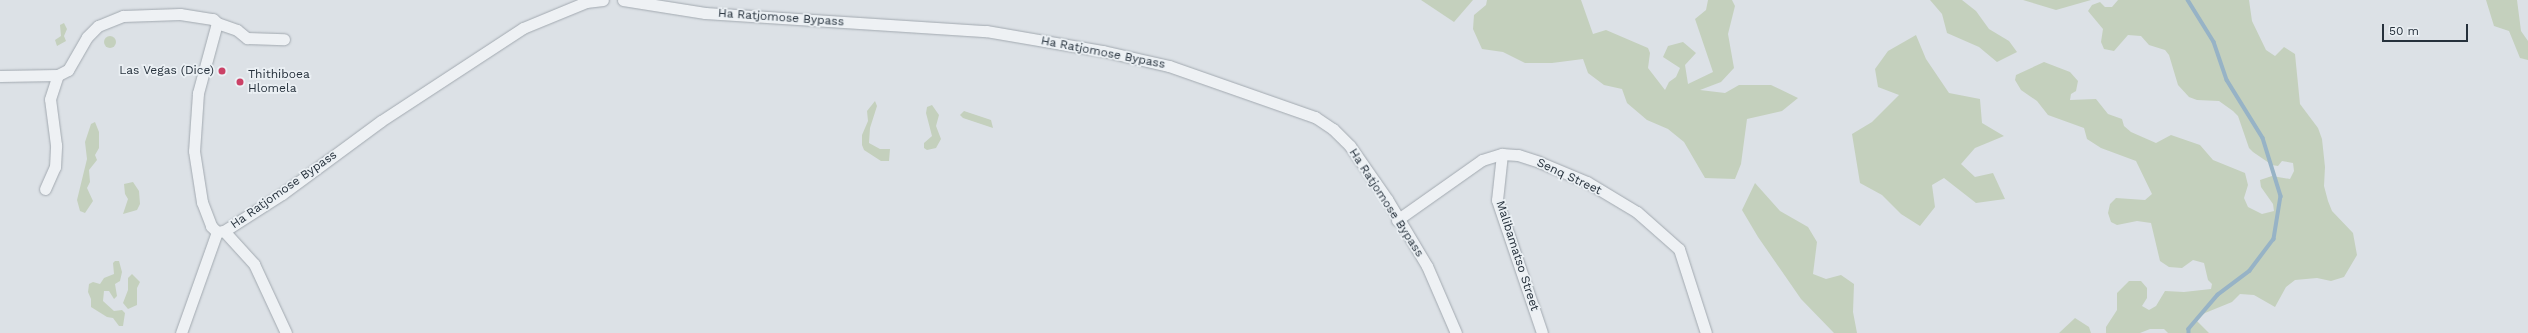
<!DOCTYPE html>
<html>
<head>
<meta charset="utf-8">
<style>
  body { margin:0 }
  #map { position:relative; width:2528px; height:333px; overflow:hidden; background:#dce1e6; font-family:"Work Sans",sans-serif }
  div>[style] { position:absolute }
  .green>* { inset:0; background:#c4d0bd }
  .round { border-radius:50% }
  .stream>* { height:3.5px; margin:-1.75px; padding:0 1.75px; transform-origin:1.75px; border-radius:1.75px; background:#97b3c6 }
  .roads { filter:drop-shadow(0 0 1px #a2a9b0) drop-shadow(0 0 1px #a2a9b0) }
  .street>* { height:11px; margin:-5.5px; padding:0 5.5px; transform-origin:5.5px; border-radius:5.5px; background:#eef1f4 }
  .dots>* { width:11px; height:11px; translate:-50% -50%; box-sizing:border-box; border:2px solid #ebf0f4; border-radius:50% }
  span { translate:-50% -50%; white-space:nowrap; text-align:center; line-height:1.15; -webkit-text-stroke:3.5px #ebf0f4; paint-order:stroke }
  .street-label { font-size:12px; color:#26313c }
  .poi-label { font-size:12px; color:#26313c }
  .right { translate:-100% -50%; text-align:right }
  .left { translate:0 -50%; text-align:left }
  .scale { position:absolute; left:2382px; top:24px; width:86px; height:18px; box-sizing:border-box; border:2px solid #26313c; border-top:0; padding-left:5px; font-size:12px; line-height:14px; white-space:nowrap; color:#26313c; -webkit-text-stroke:3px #ebf0f4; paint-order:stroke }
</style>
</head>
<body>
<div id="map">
  <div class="green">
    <i style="clip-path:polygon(1421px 0,1473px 0,1454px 22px)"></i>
    <i style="clip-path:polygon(1487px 0,1581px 0,1593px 34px,1606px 30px,1648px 48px,1650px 53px,1648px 68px,1665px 90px,1669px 82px,1676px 77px,1680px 68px,1663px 57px,1668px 46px,1683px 42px,1696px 53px,1685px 65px,1688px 84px,1713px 72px,1695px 19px,1706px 10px,1708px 0,1732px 0,1735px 6px,1728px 34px,1734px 68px,1721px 82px,1700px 90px,1725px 93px,1739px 85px,1771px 85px,1798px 98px,1782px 111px,1747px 119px,1741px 164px,1735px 179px,1705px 178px,1684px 142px,1668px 129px,1647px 120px,1627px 103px,1622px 89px,1604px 85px,1588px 73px,1583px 59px,1552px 63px,1525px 63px,1503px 52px,1482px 49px,1473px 29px,1474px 15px,1486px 5px)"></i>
    <i style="clip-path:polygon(1930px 0,1962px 0,1976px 11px,1989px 29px,2009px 41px,2017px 52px,1997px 62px,1979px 47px,1947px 33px,1942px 14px)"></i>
    <i style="clip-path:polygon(2023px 0,2091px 0,2056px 10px)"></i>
    <i style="clip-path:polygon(2118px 0,2249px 0,2252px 21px,2266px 50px,2275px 56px,2284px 47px,2295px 54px,2300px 104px,2318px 128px,2322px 139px,2325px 167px,2324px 186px,2328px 201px,2332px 211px,2353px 233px,2357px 255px,2344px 277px,2331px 281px,2317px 278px,2295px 280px,2286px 287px,2275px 307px,2254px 295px,2240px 294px,2232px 302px,2205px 313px,2196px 320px,2209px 333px,2168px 333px,2164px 329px,2150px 329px,2140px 333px,2106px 333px,2106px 327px,2117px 310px,2117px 293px,2129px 281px,2141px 281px,2147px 288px,2147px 298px,2142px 306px,2149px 310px,2156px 306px,2165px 291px,2184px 292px,2211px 289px,2212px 284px,2208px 280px,2204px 263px,2193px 260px,2182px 268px,2169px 267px,2160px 261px,2151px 223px,2137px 221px,2117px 225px,2111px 222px,2108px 213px,2110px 204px,2116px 198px,2145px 200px,2152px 194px,2136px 161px,2101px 148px,2087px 139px,2084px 128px,2048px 115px,2037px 101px,2021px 90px,2015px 80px,2016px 75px,2044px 62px,2070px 72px,2078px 81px,2076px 91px,2071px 94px,2070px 100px,2096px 99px,2108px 114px,2122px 119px,2124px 126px,2131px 132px,2156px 143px,2171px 135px,2200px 145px,2213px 160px,2245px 173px,2248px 185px,2244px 198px,2248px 207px,2262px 214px,2274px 211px,2273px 204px,2261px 187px,2260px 180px,2272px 176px,2290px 179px,2294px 171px,2293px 163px,2282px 161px,2278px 166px,2272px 165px,2253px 152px,2249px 148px,2238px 116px,2233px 111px,2219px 101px,2197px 100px,2189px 97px,2178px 85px,2169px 55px,2165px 50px,2149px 45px,2141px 36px,2128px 35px,2114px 51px,2104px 49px,2101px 42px,2103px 29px,2088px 11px,2092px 5px,2100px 2px,2105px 7px,2112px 7px)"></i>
    <i style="clip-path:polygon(2486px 0,2517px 0,2521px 31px,2528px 41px,2528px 60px,2520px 58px,2509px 31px,2494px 26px)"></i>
    <i style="clip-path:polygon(64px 23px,67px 29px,64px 36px,66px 41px,57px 46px,55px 40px,61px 36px,60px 25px)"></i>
    <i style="clip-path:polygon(1916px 35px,1926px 59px,1949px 93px,1980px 99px,1982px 123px,2004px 136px,1975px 148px,1961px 164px,1975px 177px,1993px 173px,2005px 199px,1976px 203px,1944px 178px,1932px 185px,1935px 207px,1920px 226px,1901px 214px,1882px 195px,1860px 183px,1852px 134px,1872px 122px,1899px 95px,1878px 87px,1875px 69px,1888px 51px)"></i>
    <i class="round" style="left:104px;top:36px;width:12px;height:12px"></i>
    <i style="clip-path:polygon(875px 101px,877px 106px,870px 128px,869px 143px,880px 149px,890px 149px,889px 161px,881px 161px,864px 150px,862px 145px,862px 135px,868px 121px,867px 111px)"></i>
    <i style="clip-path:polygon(932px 105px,939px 115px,936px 126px,941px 139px,936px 148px,927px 150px,924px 148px,924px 143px,932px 136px,926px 113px,927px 107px)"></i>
    <i style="clip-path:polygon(964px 111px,991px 120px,993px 128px,963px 118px,960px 115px)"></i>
    <i style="clip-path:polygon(95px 122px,99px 132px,99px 148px,95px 155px,97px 160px,89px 170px,90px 182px,87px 188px,93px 201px,85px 213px,80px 211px,77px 200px,87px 159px,85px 142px,91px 124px)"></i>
    <i style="clip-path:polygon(133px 182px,139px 191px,140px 204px,137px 210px,123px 214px,128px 199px,125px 194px,124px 184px)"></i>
    <i style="clip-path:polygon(1755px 183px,1780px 211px,1808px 227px,1817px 242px,1813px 274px,1826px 279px,1841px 275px,1854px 284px,1853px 312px,1857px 333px,1834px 333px,1801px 299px,1758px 237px,1742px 210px)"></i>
    <i style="clip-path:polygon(115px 261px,119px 261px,122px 272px,120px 281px,115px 284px,117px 296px,114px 299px,109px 291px,104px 291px,103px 301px,114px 311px,122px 310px,125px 313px,123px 326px,119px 326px,113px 318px,107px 317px,91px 307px,91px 299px,88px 292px,89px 284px,93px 282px,100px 284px,104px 278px,114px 274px,113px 263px)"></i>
    <i style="clip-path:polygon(132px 274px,140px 282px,137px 288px,137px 305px,128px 309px,123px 303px,128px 290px,128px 278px)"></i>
    <i style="clip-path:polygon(2075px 318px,2089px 327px,2091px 333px,2059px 333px)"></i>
  </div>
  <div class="stream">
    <i style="left:2188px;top:0;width:49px;rotate:58.2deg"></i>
    <i style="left:2214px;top:42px;width:40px;rotate:71.1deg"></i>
    <i style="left:2227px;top:80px;width:68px;rotate:58.2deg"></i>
    <i style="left:2263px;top:138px;width:61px;rotate:72.8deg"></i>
    <i style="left:2281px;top:196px;width:44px;rotate:99.2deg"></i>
    <i style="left:2274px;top:239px;width:40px;rotate:127deg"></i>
    <i style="left:2250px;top:271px;width:40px;rotate:143deg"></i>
    <i style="left:2218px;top:295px;width:45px;rotate:130.5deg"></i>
    <i style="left:2189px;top:329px;width:4px;rotate:90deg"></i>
  </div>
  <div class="roads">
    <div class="street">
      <i style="left:623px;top:0;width:83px;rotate:9deg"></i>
      <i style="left:705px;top:13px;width:282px;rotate:3.7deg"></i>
      <i style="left:986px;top:31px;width:119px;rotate:9.7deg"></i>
      <i style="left:1103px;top:51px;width:68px;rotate:12.8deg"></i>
      <i style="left:1169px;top:66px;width:155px;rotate:19.3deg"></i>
      <i style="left:1315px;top:117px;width:22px;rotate:34deg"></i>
      <i style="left:1333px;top:129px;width:24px;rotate:45deg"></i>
      <i style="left:1350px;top:146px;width:65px;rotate:55.1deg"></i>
      <i style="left:1387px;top:199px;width:78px;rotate:59.2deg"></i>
      <i style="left:1427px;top:266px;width:73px;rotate:66.6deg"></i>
      <i style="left:217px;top:23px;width:21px;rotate:19deg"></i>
      <i style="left:237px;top:30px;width:13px;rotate:39deg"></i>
      <i style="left:247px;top:38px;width:37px;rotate:2deg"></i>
      <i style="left:0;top:76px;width:58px;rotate:-1deg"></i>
      <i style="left:58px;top:75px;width:11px;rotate:-27deg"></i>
      <i style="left:68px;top:70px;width:38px;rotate:-60deg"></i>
      <i style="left:87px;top:37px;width:16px;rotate:-45deg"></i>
      <i style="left:98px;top:26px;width:27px;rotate:-22deg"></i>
      <i style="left:123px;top:16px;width:57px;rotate:-2deg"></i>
      <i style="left:180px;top:14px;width:33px;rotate:9deg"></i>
      <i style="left:213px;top:19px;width:6px;rotate:45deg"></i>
      <i style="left:217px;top:23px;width:73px;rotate:105.2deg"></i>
      <i style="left:198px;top:93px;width:58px;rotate:93.9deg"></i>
      <i style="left:194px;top:151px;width:52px;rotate:81.1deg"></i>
      <i style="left:202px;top:202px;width:26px;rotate:69deg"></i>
      <i style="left:211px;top:226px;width:8px;rotate:45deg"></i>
      <i style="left:217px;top:232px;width:7px;rotate:-8deg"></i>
      <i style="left:224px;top:231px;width:69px;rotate:-32.5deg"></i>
      <i style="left:282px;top:194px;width:123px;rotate:-36.4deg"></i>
      <i style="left:381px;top:121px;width:170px;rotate:-33.2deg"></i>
      <i style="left:523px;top:28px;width:68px;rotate:-22.4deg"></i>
      <i style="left:586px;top:2px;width:17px;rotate:-7deg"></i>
      <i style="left:1502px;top:154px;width:46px;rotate:96.2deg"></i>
      <i style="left:1497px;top:200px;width:140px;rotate:71.3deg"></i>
      <i style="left:45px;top:189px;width:24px;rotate:-66deg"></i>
      <i style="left:55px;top:167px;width:22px;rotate:-87deg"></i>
      <i style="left:56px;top:145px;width:46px;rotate:-97.4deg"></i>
      <i style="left:50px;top:99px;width:25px;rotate:-72deg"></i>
      <i style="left:1397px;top:220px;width:104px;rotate:-35.2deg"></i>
      <i style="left:1482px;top:160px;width:21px;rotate:-17deg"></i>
      <i style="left:1502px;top:154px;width:16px;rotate:4deg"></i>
      <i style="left:1518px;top:155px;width:22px;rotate:18deg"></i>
      <i style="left:1539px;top:162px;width:52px;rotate:22.6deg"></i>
      <i style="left:1587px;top:182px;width:58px;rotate:31deg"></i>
      <i style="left:1637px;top:212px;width:56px;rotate:41.4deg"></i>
      <i style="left:1679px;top:249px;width:88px;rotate:72.2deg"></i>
      <i style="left:224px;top:231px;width:45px;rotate:47.7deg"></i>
      <i style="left:254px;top:264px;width:76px;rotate:65.1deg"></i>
      <i style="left:181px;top:333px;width:107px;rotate:-70.4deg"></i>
    </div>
  </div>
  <div class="dots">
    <i style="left:222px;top:71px;background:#cb4166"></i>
    <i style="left:240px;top:82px;background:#cb4166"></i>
  </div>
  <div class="street-label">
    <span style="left:781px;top:18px;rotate:4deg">Ha Ratjomose Bypass</span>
    <span style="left:1103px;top:53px;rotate:11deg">Ha Ratjomose Bypass</span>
    <span style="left:1569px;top:177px;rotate:25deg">Senq Street</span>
    <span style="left:284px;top:190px;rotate:-35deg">Ha Ratjomose Bypass</span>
    <span style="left:1386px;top:203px;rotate:57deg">Ha Ratjomose Bypass</span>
    <span style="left:1517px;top:256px;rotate:72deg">Malibamatso Street</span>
  </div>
  <div class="poi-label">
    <span class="right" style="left:214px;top:71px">Las Vegas (Dice)</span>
    <span class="left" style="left:248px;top:82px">Thithiboea<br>Hlomela</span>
  </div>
  <div class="scale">50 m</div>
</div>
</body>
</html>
